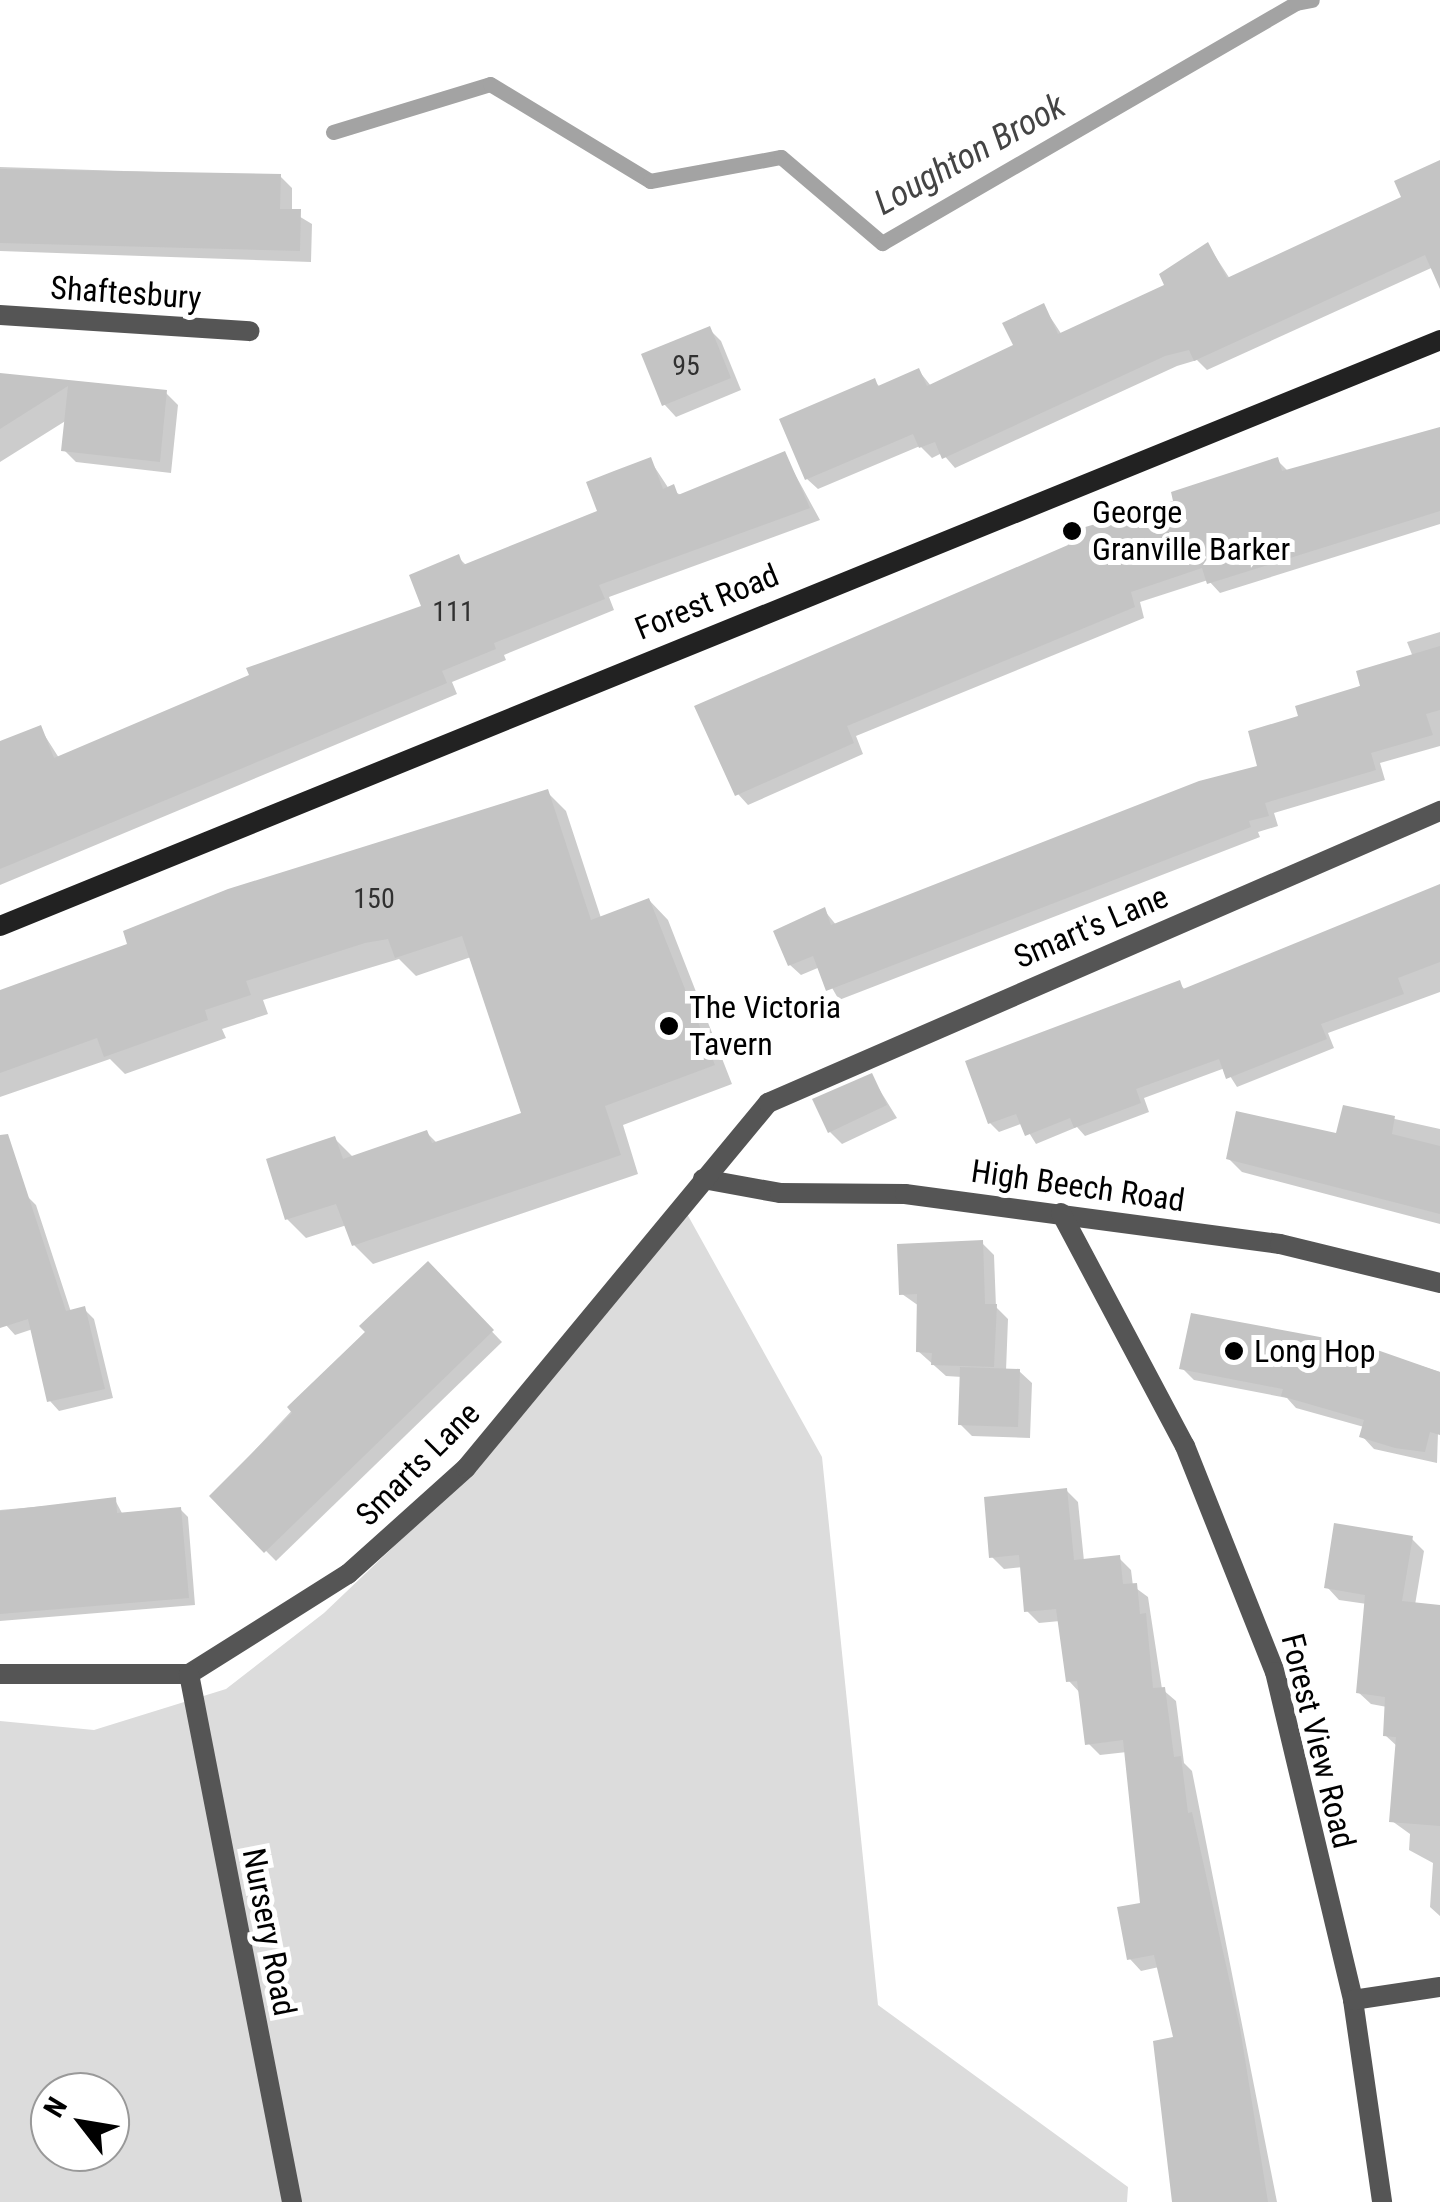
<!DOCTYPE html>
<html>
<head>
<meta charset="utf-8">
<style>
  body { margin:0 }
  #map { position:relative; width:1440px; height:2202px; overflow:hidden; background:#fff; font-family:"Roboto Condensed",sans-serif }
  div>[style] { position:absolute }
  .green>* { inset:0; background:#dcdcdc }
  .shadow>* { inset:0; background:#0003 }
  .stream>* { height:15px; margin:-7.5px; padding:0 7.5px; transform-origin:7.5px; border-radius:7.5px; background:#a3a3a3 }
  .building>* { inset:0; background:#c4c4c4 }
  .street>* { height:20px; margin:-10px; padding:0 10px; transform-origin:10px; border-radius:10px; background:#555 }
  .secondary>* { height:20px; margin:-10px; padding:0 10px; transform-origin:10px; border-radius:10px; background:#222 }
  .dots>* { width:28px; height:28px; translate:-50% -50%; box-sizing:border-box; border:5px solid #fff; border-radius:50% }
  span { translate:-50% -50%; white-space:nowrap; text-align:center; line-height:1.15; -webkit-text-stroke:10px #fff; paint-order:stroke }
  .number-label { font-size:28px; color:#313131 }
  .number-label span { -webkit-text-stroke-width:0 }
  .street-label { font-size:32px; color:#000 }
  .poi-label { font-size:32px; color:#000 }
  .left { translate:0 -50%; text-align:left }
  .water-label { font-size:35px; color:#444; font-style:italic }
  .north { position:absolute; left:30px; top:2072px; width:100px; height:100px; box-sizing:border-box; background:#fff; border:2px solid #999; border-radius:50%; rotate:301deg; font-size:28px; font-weight:700; line-height:40px; text-align:center; color:#000 }
  .north::after { content:''; display:block; margin:auto; width:35px; height:45px; background:#000; clip-path:polygon(50% 0,100% 100%,50% 72%,0 100%) }
</style>
</head>
<body>
<div id="map">
  <div class="green">
    <i style="clip-path:polygon(evenodd,686px 1212px,822px 1457px,878px 2005px,1128px 2187px,1127px 2202px,0 2202px,0 1721px,94px 1730px,226px 1689px,324px 1613px,472px 1472px,686px 1212px,50px 2092px,110px 2092px,110px 2152px,50px 2152px,50px 2092px)"></i>
  </div>
  <div class="shadow">
    <i style="clip-path:polygon(1440px 163px,1440px 264px,1207px 370px,1197px 360px,1177px 366px,955px 468px,942px 453px,932px 458px,920px 446px,818px 489px,807px 479px,874px 381px,881px 388px,919px 371px,931px 386px,1017px 346px,1043px 306px,1062px 335px,1167px 286px,1208px 245px,1230px 279px,1404px 198px)"></i>
    <i style="clip-path:polygon(0 167px,280px 176px,292px 188px,292px 212px,312px 224px,311px 262px,0 251px)"></i>
    <i style="clip-path:polygon(709px 329px,721px 341px,741px 390px,676px 417px,664px 404px)"></i>
    <i style="clip-path:polygon(13px 377px,166px 393px,178px 405px,171px 473px,76px 462px,64px 450px,67px 420px,0 462px,0 385px)"></i>
    <i style="clip-path:polygon(1440px 429px,1440px 524px,1220px 593px,1208px 580px,1140px 602px,1144px 618px,856px 736px,863px 754px,748px 805px,738px 794px,1176px 502px,1277px 460px,1289px 472px)"></i>
    <i style="clip-path:polygon(784px 454px,820px 520px,609px 597px,614px 610px,504px 655px,506px 660px,452px 682px,457px 694px,0 885px,0 743px,40px 728px,59px 758px,425px 607px,458px 557px,467px 566px,600px 512px,650px 460px,669px 489px,683px 496px)"></i>
    <i style="clip-path:polygon(1440px 632px,1440px 746px,1380px 763px,1385px 780px,1274px 813px,1278px 826px,1258px 832px,1260px 837px,839px 1000px,820px 967px,801px 975px,790px 965px,824px 910px,837px 926px,1260px 768px,1301px 718px,1413px 657px,1407px 642px)"></i>
    <i style="clip-path:polygon(547px 792px,566px 811px,601px 918px,649px 900px,668px 920px,732px 1084px,623px 1125px,638px 1174px,373px 1264px,354px 1245px,347px 1225px,306px 1238px,287px 1219px,335px 1139px,354px 1158px,426px 1132px,437px 1143px,524px 1115px,471px 957px,416px 976px,399px 959px,263px 1000px,268px 1014px,222px 1029px,226px 1038px,125px 1074px,110px 1059px,0 1097px,0 997px)"></i>
    <i style="clip-path:polygon(1440px 886px,1440px 992px,1328px 1033px,1334px 1048px,1237px 1087px,1225px 1068px,1144px 1098px,1149px 1112px,1085px 1136px,1077px 1127px,1036px 1144px,1023px 1123px,999px 1132px,990px 1123px,1179px 983px,1186px 991px)"></i>
    <i style="clip-path:polygon(871px 1076px,897px 1118px,842px 1144px,830px 1132px)"></i>
    <i style="clip-path:polygon(1345px 1108px,1440px 1129px,1440px 1224px,1242px 1172px,1228px 1158px,1338px 1136px)"></i>
    <i style="clip-path:polygon(26px 1195px,36px 1205px,71px 1312px,84px 1309px,94px 1319px,113px 1398px,59px 1411px,50px 1401px,33px 1329px,15px 1335px,6px 1325px,0 1204px)"></i>
    <i style="clip-path:polygon(982px 1243px,994px 1255px,996px 1307px,1008px 1319px,1006px 1371px,1019px 1371px,1032px 1383px,1030px 1438px,972px 1436px,960px 1424px,962px 1377px,946px 1376px,918px 1351px,919px 1306px,902px 1294px)"></i>
    <i style="clip-path:polygon(428px 1265px,502px 1342px,276px 1561px,212px 1496px)"></i>
    <i style="clip-path:polygon(1362px 1347px,1440px 1372px,1437px 1463px,1374px 1449px,1362px 1436px,1364px 1427px,1296px 1408px,1287px 1398px,1194px 1380px,1182px 1368px)"></i>
    <i style="clip-path:polygon(1066px 1490px,1078px 1502px,1084px 1561px,1119px 1558px,1131px 1570px,1133px 1586px,1148px 1597px,1162px 1689px,1176px 1701px,1184px 1763px,1192px 1771px,1277px 2202px,1176px 2202px,1176px 2039px,1159px 1967px,1141px 1971px,1130px 1959px,1142px 1905px,1127px 1752px,1100px 1755px,1088px 1743px,1081px 1694px,1069px 1681px,1060px 1621px,1039px 1623px,1027px 1611px,1023px 1567px,1004px 1569px,992px 1557px)"></i>
    <i style="clip-path:polygon(115px 1500px,123px 1515px,180px 1509px,188px 1517px,195px 1605px,0 1621px,0 1510px)"></i>
    <i style="clip-path:polygon(1412px 1539px,1424px 1551px,1415px 1605px,1440px 1607px,1440px 1916px,1430px 1907px,1433px 1863px,1409px 1850px,1410px 1834px,1392px 1821px,1398px 1747px,1385px 1735px,1387px 1707px,1371px 1704px,1358px 1692px,1367px 1604px,1339px 1600px,1327px 1587px)"></i>
  </div>
  <div class="stream">
    <i style="left:333px;top:132px;width:164px;rotate:-17deg"></i>
    <i style="left:490px;top:84px;width:187px;rotate:31.2deg"></i>
    <i style="left:650px;top:181px;width:133px;rotate:-10.4deg"></i>
    <i style="left:781px;top:157px;width:133px;rotate:40.4deg"></i>
    <i style="left:882px;top:243px;width:479px;rotate:-30.1deg"></i>
    <i style="left:1296px;top:3px;width:16px;rotate:-11deg"></i>
  </div>
  <div class="building">
    <i style="clip-path:polygon(1440px 160px,1440px 289px,1425px 255px,1194px 361px,1189px 350px,1165px 356px,942px 459px,935px 442px,919px 448px,913px 434px,805px 480px,779px 419px,875px 378px,878px 386px,919px 368px,927px 386px,1013px 345px,1002px 323px,1044px 303px,1058px 334px,1164px 285px,1159px 274px,1208px 242px,1227px 278px,1401px 197px,1394px 181px)"></i>
    <i style="clip-path:polygon(0 169px,281px 174px,280px 209px,301px 209px,300px 251px,0 243px)"></i>
    <i style="clip-path:polygon(710px 326px,731px 378px,662px 406px,641px 354px)"></i>
    <i style="clip-path:polygon(0 373px,167px 390px,160px 462px,61px 451px,68px 386px,0 429px)"></i>
    <i style="clip-path:polygon(1440px 427px,1440px 511px,1207px 584px,1202px 568px,1131px 592px,1135px 607px,847px 726px,854px 743px,735px 796px,694px 706px,1068px 545px,1065px 533px,1173px 501px,1171px 492px,1278px 457px,1282px 471px)"></i>
    <i style="clip-path:polygon(785px 451px,810px 508px,599px 585px,605px 599px,494px 643px,496px 649px,442px 671px,447px 683px,0 869px,0 741px,41px 725px,54px 758px,249px 675px,246px 668px,421px 606px,409px 575px,459px 554px,463px 565px,597px 511px,586px 482px,614px 471px,651px 457px,663px 489px,674px 484px,678px 495px)"></i>
    <i style="clip-path:polygon(1440px 646px,1440px 710px,1426px 714px,1433px 735px,1371px 753px,1376px 770px,1265px 803px,1269px 816px,1249px 821px,1251px 827px,826px 991px,813px 956px,788px 966px,773px 931px,825px 907px,831px 925px,1199px 781px,1257px 766px,1248px 731px,1298px 716px,1295px 706px,1360px 686px,1356px 671px)"></i>
    <i style="clip-path:polygon(548px 789px,591px 920px,649px 898px,715px 1065px,605px 1106px,621px 1155px,352px 1246px,336px 1204px,285px 1220px,266px 1159px,335px 1136px,343px 1159px,427px 1130px,432px 1143px,521px 1113px,462px 936px,395px 958px,388px 939px,365px 943px,246px 981px,251px 995px,205px 1010px,208px 1020px,104px 1057px,97px 1038px,0 1073px,0 990px,127px 944px,123px 931px,228px 889px)"></i>
    <i style="clip-path:polygon(1440px 884px,1440px 962px,1398px 978px,1404px 994px,1321px 1024px,1327px 1039px,1226px 1079px,1219px 1059px,1136px 1089px,1141px 1103px,1074px 1128px,1070px 1118px,1025px 1136px,1016px 1114px,988px 1124px,965px 1061px,1180px 980px,1183px 989px)"></i>
    <i style="clip-path:polygon(872px 1073px,887px 1105px,828px 1133px,812px 1099px)"></i>
    <i style="clip-path:polygon(1343px 1105px,1395px 1116px,1392px 1134px,1440px 1146px,1440px 1214px,1226px 1159px,1236px 1111px,1336px 1133px)"></i>
    <i style="clip-path:polygon(8px 1134px,66px 1311px,85px 1306px,105px 1389px,47px 1402px,28px 1319px,0 1328px,0 1135px)"></i>
    <i style="clip-path:polygon(983px 1240px,985px 1304px,997px 1304px,994px 1367px,931px 1365px,932px 1353px,916px 1352px,917px 1294px,899px 1295px,897px 1244px)"></i>
    <i style="clip-path:polygon(428px 1261px,494px 1330px,264px 1553px,209px 1496px,292px 1413px,287px 1407px,365px 1332px,359px 1326px)"></i>
    <i style="clip-path:polygon(1191px 1313px,1363px 1345px,1440px 1372px,1440px 1435px,1430px 1432px,1425px 1452px,1395px 1448px,1359px 1437px,1364px 1420px,1281px 1396px,1283px 1389px,1179px 1369px)"></i>
    <i style="clip-path:polygon(960px 1367px,1020px 1369px,1018px 1427px,958px 1425px)"></i>
    <i style="clip-path:polygon(1067px 1488px,1074px 1560px,1120px 1555px,1123px 1584px,1137px 1583px,1140px 1614px,1146px 1613px,1153px 1688px,1165px 1687px,1174px 1757px,1181px 1756px,1188px 1813px,1192px 1812px,1240px 2028px,1268px 2202px,1172px 2202px,1153px 2041px,1173px 2037px,1154px 1955px,1127px 1960px,1117px 1907px,1140px 1903px,1123px 1740px,1085px 1745px,1077px 1681px,1066px 1682px,1056px 1609px,1024px 1612px,1019px 1555px,989px 1558px,984px 1497px)"></i>
    <i style="clip-path:polygon(116px 1497px,117px 1513px,181px 1507px,189px 1598px,0 1614px,0 1511px)"></i>
    <i style="clip-path:polygon(1334px 1523px,1413px 1536px,1402px 1601px,1440px 1605px,1440px 1826px,1389px 1822px,1396px 1737px,1383px 1736px,1385px 1697px,1356px 1693px,1365px 1595px,1324px 1588px)"></i>
  </div>
  <div class="street">
    <i style="left:0;top:315px;width:250px;rotate:3.7deg"></i>
    <i style="left:703px;top:1179px;width:78px;rotate:10.3deg"></i>
    <i style="left:780px;top:1193px;width:125px;rotate:0.5deg"></i>
    <i style="left:905px;top:1194px;width:378px;rotate:7.6deg"></i>
    <i style="left:1280px;top:1244px;width:165px;rotate:13.7deg"></i>
    <i style="left:1061px;top:1213px;width:264px;rotate:62deg"></i>
    <i style="left:1185px;top:1446px;width:243px;rotate:68.3deg"></i>
    <i style="left:1275px;top:1672px;width:337px;rotate:76.6deg"></i>
    <i style="left:1353px;top:2000px;width:204px;rotate:81.8deg"></i>
    <i style="left:0;top:1674px;width:189px"></i>
    <i style="left:189px;top:1674px;width:188px;rotate:-32.2deg"></i>
    <i style="left:348px;top:1574px;width:159px;rotate:-41.9deg"></i>
    <i style="left:466px;top:1468px;width:474px;rotate:-50.4deg"></i>
    <i style="left:768px;top:1103px;width:733px;rotate:-23.49deg"></i>
    <i style="left:189px;top:1674px;width:538px;rotate:78.96deg"></i>
    <i style="left:1353px;top:2000px;width:88px;rotate:-8.5deg"></i>
  </div>
  <div class="secondary">
    <i style="left:0;top:926px;width:1555px;rotate:-22.14deg"></i>
  </div>
  <div class="dots">
    <i style="left:1072px;top:531px;background:#000"></i>
    <i style="left:669px;top:1026px;background:#000"></i>
    <i style="left:1234px;top:1351px;background:#000"></i>
  </div>
  <div class="number-label">
    <span style="left:686px;top:366px">95</span>
    <span style="left:453px;top:612px">111</span>
    <span style="left:374px;top:899px">150</span>
  </div>
  <div class="street-label">
    <span style="left:126px;top:293px;rotate:4deg">Shaftesbury</span>
    <span style="left:707px;top:602px;rotate:-22deg">Forest Road</span>
    <span style="left:1091px;top:927px;rotate:-23deg">Smart's Lane</span>
    <span style="left:1078px;top:1186px;rotate:8deg">High Beech Road</span>
    <span style="left:418px;top:1464px;rotate:-45deg">Smarts Lane</span>
    <span style="left:1318px;top:1741px;rotate:76deg">Forest View Road</span>
    <span style="left:269px;top:1932px;rotate:79deg">Nursery Road</span>
  </div>
  <div class="poi-label">
    <span class="left" style="left:1092px;top:531px">George<br>Granville Barker</span>
    <span class="left" style="left:689px;top:1026px">The Victoria<br>Tavern</span>
    <span class="left" style="left:1254px;top:1351px">Long Hop</span>
  </div>
  <div class="water-label">
    <span style="left:970px;top:155px;rotate:-29deg">Loughton Brook</span>
  </div>
  <div class="north">N</div>
</div>
</body>
</html>
